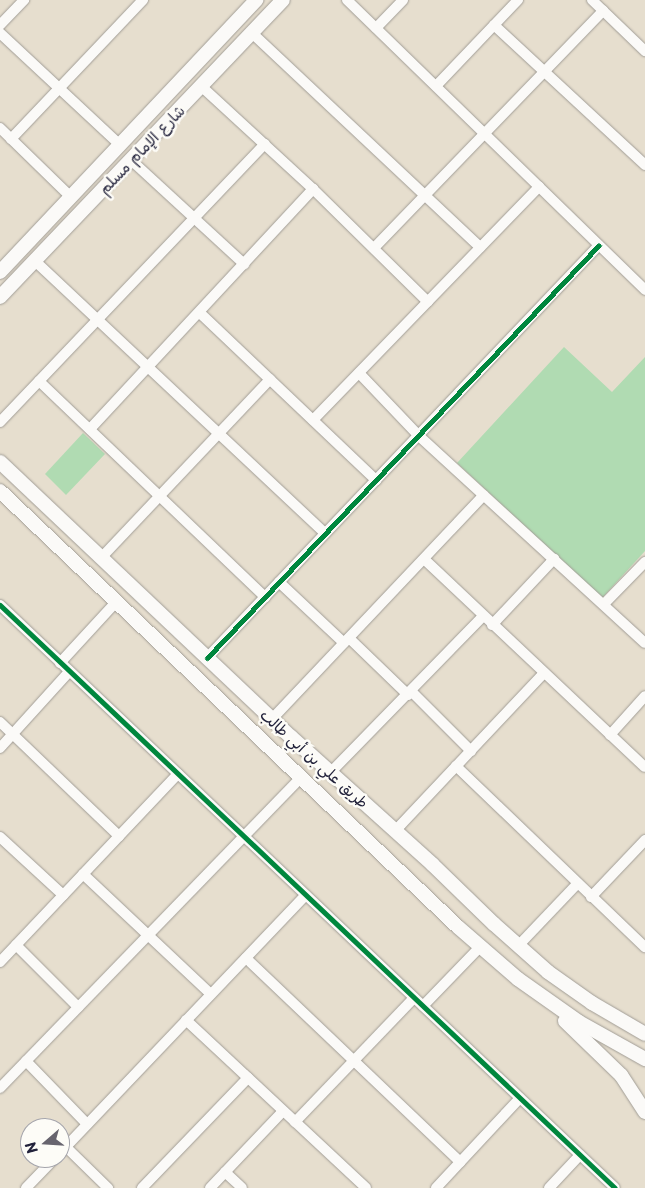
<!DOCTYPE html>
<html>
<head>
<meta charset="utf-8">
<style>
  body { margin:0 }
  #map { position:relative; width:645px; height:1188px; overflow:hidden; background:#e6dece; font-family:"Playpen Sans","Playpen Sans Arabic",sans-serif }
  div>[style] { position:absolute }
  .green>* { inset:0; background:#b0dbb2 }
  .roads { filter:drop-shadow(0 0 1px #a19d96) drop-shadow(0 0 1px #a19d96) }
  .minor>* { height:10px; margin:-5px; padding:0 5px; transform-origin:5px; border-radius:5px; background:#fbfaf8 }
  .secondary>* { height:14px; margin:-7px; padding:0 7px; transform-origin:7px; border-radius:7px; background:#fbfaf8 }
  .cycleway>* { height:5px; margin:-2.5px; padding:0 2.5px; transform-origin:2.5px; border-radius:2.5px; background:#00873e }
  span { translate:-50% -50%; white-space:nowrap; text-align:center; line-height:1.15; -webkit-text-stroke:5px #fdfcf7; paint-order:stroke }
  .street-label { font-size:15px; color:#22223b }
  .north { position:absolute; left:20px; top:1118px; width:50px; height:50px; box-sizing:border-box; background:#fdfcf7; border:1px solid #a5a5ac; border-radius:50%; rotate:251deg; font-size:14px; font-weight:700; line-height:20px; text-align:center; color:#22223b }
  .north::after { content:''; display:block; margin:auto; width:18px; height:22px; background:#67646e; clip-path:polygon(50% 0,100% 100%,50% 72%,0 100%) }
</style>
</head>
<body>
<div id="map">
  <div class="green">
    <i style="clip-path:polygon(564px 347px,612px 392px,645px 357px,645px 551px,602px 598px,457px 463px)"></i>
    <i style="clip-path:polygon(83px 433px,105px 454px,66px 495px,45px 474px)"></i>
  </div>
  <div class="roads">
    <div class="minor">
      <i style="left:347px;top:0;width:416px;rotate:44.2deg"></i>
      <i style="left:592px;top:0;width:74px;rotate:43.9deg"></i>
      <i style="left:0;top:25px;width:35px;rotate:-46deg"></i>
      <i style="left:494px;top:25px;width:206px;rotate:42.8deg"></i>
      <i style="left:376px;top:28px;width:39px;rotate:-46deg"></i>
      <i style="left:0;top:33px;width:164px;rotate:43deg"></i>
      <i style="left:252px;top:33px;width:313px;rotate:43.2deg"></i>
      <i style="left:201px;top:86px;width:152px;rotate:42.6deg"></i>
      <i style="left:313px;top:189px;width:161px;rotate:44.5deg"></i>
      <i style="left:436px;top:86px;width:119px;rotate:-46.4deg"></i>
      <i style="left:0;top:128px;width:98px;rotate:44.2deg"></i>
      <i style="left:11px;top:139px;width:192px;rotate:-46.5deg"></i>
      <i style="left:131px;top:160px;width:154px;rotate:42.6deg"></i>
      <i style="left:374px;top:248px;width:330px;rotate:-46deg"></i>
      <i style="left:35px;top:261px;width:398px;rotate:43.2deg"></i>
      <i style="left:200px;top:313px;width:243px;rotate:43.5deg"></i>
      <i style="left:359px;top:373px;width:87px;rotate:46.4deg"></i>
      <i style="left:419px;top:436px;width:306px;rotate:42.5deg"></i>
      <i style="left:39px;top:381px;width:313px;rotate:43.7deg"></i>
      <i style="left:313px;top:420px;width:325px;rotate:-45.9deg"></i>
      <i style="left:0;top:422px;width:384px;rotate:-46.4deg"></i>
      <i style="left:90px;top:429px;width:328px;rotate:-47.1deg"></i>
      <i style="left:101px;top:558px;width:246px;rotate:-46.6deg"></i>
      <i style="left:424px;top:559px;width:303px;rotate:43.3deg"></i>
      <i style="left:279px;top:582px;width:89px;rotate:43.2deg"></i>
      <i style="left:604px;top:604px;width:59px;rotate:-45.7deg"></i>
      <i style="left:0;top:605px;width:847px;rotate:43.47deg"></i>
      <i style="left:492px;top:625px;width:91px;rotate:-46.8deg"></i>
      <i style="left:349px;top:638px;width:82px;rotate:44deg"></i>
      <i style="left:207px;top:658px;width:569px;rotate:-46.49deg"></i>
      <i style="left:60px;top:663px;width:83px;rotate:-47.4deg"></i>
      <i style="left:411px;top:691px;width:85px;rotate:45deg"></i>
      <i style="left:272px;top:719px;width:308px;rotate:-46.6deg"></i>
      <i style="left:0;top:722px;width:165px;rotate:43.8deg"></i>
      <i style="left:610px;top:735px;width:52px;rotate:-48.1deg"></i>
      <i style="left:0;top:748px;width:103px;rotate:-47.8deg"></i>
      <i style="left:456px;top:766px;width:262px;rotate:43.8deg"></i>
      <i style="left:330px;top:773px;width:219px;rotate:-45.7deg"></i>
      <i style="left:395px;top:831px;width:217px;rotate:-46.7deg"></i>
      <i style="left:0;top:837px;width:86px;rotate:42.6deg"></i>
      <i style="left:83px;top:874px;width:175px;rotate:43.2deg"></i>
      <i style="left:591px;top:897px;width:79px;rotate:-46.5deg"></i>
      <i style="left:16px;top:945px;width:88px;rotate:45deg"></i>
      <i style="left:518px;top:946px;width:86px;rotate:-46.4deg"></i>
      <i style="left:246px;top:958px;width:296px;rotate:43.6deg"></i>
      <i style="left:0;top:962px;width:259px;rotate:-46.6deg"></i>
      <i style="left:423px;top:1006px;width:83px;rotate:-46deg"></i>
      <i style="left:186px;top:1020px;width:246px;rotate:43deg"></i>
      <i style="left:26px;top:1061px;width:88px;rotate:45.9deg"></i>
      <i style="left:0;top:1088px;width:433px;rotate:-45.9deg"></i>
      <i style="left:295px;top:1122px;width:172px;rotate:-46.2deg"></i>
      <i style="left:66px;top:1147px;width:59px;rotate:44.3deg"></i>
      <i style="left:60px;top:1153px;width:356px;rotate:-46.4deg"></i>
      <i style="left:225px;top:1172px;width:23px;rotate:43deg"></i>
      <i style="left:26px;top:1188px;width:42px;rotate:-46deg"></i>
      <i style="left:142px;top:1188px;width:153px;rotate:-46.1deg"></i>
      <i style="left:210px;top:1188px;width:106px;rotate:-46.5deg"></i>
      <i style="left:436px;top:1188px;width:123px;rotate:-47deg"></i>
      <i style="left:549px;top:1188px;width:45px;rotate:-46.8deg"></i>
    </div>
    <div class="secondary">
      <i style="left:0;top:272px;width:374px;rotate:-46.7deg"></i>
      <i style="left:0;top:297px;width:410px;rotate:-46.4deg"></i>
      <i style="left:0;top:462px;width:400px;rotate:43.4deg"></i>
      <i style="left:291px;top:737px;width:190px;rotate:42deg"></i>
      <i style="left:432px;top:864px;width:86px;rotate:44.1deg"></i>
      <i style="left:494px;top:924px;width:72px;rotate:41.6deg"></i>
      <i style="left:548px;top:972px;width:54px;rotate:35.2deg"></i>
      <i style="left:592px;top:1003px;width:61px;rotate:30.3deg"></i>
      <i style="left:0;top:491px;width:632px;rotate:43.59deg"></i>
      <i style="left:458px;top:927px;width:79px;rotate:40.9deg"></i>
      <i style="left:518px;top:979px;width:75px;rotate:35.2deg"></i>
      <i style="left:579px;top:1022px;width:76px;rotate:29.3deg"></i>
      <i style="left:565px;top:1021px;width:78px;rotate:44deg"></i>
      <i style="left:621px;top:1075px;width:44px;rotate:57deg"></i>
    </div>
  </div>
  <div class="cycleway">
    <i style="left:0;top:605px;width:847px;rotate:43.47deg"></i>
    <i style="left:207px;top:658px;width:569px;rotate:-46.49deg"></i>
  </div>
  <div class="street-label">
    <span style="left:141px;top:149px;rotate:-46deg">شارع الإمام مسلم</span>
    <span style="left:315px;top:758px;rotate:42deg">طريق علي بن أبي طالب</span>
  </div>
  <div class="north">N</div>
</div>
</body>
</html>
